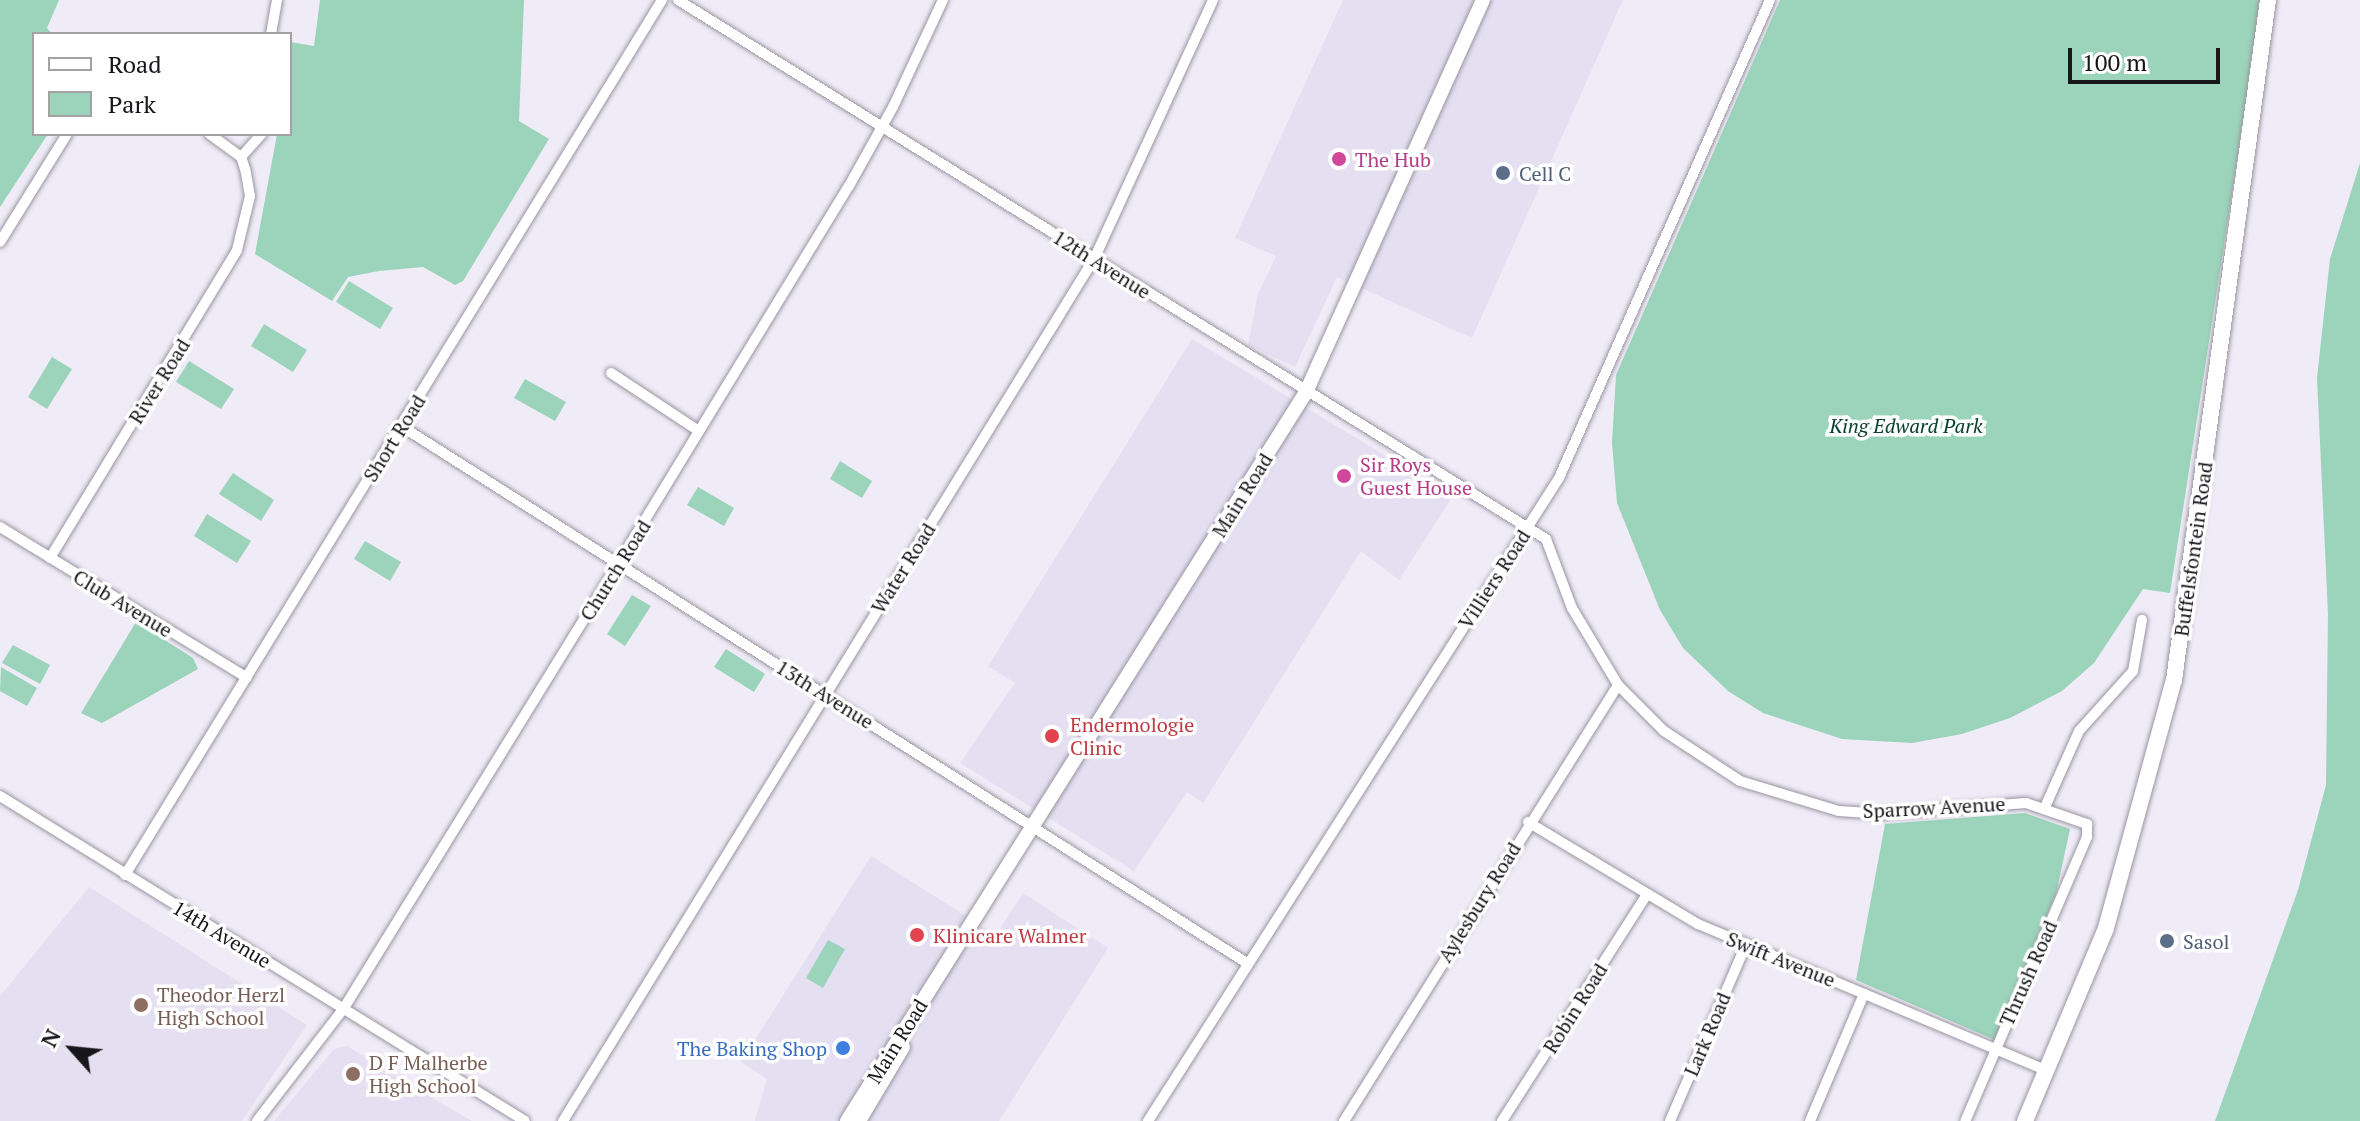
<!DOCTYPE html>
<html>
<head>
<meta charset="utf-8">
<style>
  body { margin:0 }
  #map { position:relative; width:2360px; height:1121px; overflow:hidden; background:#efebf7; font-family:"PT Serif",serif }
  div>[style] { position:absolute }
  .built>* { inset:0; background:#e5dff2 }
  .green>* { inset:0; background:#9bd4ba }
  .roads { filter:drop-shadow(0 0 2px #9996a1) drop-shadow(0 0 2px #9996a1) }
  .street>* { height:10px; margin:-5px; padding:0 5px; transform-origin:5px; border-radius:5px; background:#fff }
  .secondary>* { height:14px; margin:-7px; padding:0 7px; transform-origin:7px; border-radius:7px; background:#fff }
  .primary>* { height:16px; margin:-8px; padding:0 8px; transform-origin:8px; border-radius:8px; background:#fff }
  .dots>* { width:22px; height:22px; translate:-50% -50%; box-sizing:border-box; border:4px solid #fff; border-radius:50% }
  span { translate:-50% -50%; white-space:nowrap; text-align:center; line-height:1.15; -webkit-text-stroke:7px #fff; paint-order:stroke }
  .hotel-label { font-size:20px; color:#b23c85 }
  .left { translate:0 -50%; text-align:left }
  .service-label { font-size:20px; color:#4e5e75 }
  .street-label { font-size:20px; color:#17161a }
  .park-label { font-size:20px; color:#09422e; font-style:italic }
  .health-label { font-size:20px; color:#be3a42 }
  .education-label { font-size:20px; color:#785e54 }
  .shop-label { font-size:20px; color:#366cbe }
  .right { translate:-100% -50%; text-align:right }
  .legend { position:absolute; left:32px; top:32px; width:260px; height:104px; box-sizing:border-box; background:#fff; border:2px solid #a2a2a3; margin:0; padding:10px 14px; list-style:none; font-size:24px; color:#17161a }
  .legend li { display:flex; align-items:center; gap:16px; height:40px }
  .legend b { width:40px; border:2px solid #a2a2a3 }
  .north { position:absolute; left:32px; top:1009px; width:80px; height:80px; -webkit-text-stroke:6px #fff; paint-order:stroke; rotate:297deg; font-size:22px; font-weight:700; line-height:32px; text-align:center; color:#17161a }
  .north::after { content:''; display:block; margin:auto; width:28px; height:36px; background:#17161a; clip-path:polygon(50% 0,100% 100%,50% 72%,0 100%) }
  .scale { position:absolute; left:2068px; top:48px; width:152px; height:36px; box-sizing:border-box; border:4px solid #17161a; border-top:0; padding-left:10px; font-size:24px; line-height:28px; white-space:nowrap; color:#17161a; -webkit-text-stroke:6px #fff; paint-order:stroke }
</style>
</head>
<body>
<div id="map">
  <div class="built">
    <i style="clip-path:polygon(1343px 0,1623px 0,1472px 338px,1337px 277px,1295px 367px,1248px 345px,1258px 294px,1276px 256px,1235px 238px)"></i>
    <i style="clip-path:polygon(1192px 339px,1453px 496px,1399px 580px,1361px 551px,1203px 803px,1187px 792px,1134px 871px,960px 763px,1015px 683px,988px 666px)"></i>
    <i style="clip-path:polygon(871px 856px,996px 935px,1023px 893px,1108px 948px,999px 1121px,755px 1121px,767px 1079px,741px 1062px)"></i>
    <i style="clip-path:polygon(89px 887px,307px 1025px,242px 1121px,0 1121px,0 996px)"></i>
    <i style="clip-path:polygon(347px 1046px,434px 1099px,472px 1121px,274px 1121px,334px 1049px)"></i>
  </div>
  <div class="green">
    <i style="clip-path:polygon(0 0,59px 0,47px 28px,52px 34px,34px 34px,34px 134px,48px 134px,0 207px)"></i>
    <i style="clip-path:polygon(320px 0,524px 0,519px 121px,549px 139px,463px 281px,455px 285px,423px 267px,379px 271px,348px 277px,332px 301px,255px 254px,277px 134px,290px 134px,290px 42px,314px 46px)"></i>
    <i style="clip-path:polygon(1780px 0,2262px 0,2170px 593px,2143px 589px,2094px 663px,2062px 691px,2010px 718px,1962px 734px,1912px 743px,1842px 739px,1763px 713px,1728px 691px,1683px 648px,1660px 610px,1617px 503px,1612px 443px,1616px 375px)"></i>
    <i style="clip-path:polygon(2360px 163px,2360px 1121px,2215px 1121px,2298px 890px,2326px 785px,2328px 614px,2317px 378px,2330px 259px)"></i>
    <i style="clip-path:polygon(349px 281px,393px 308px,380px 329px,336px 302px)"></i>
    <i style="clip-path:polygon(264px 324px,307px 350px,293px 372px,251px 346px)"></i>
    <i style="clip-path:polygon(52px 357px,72px 369px,47px 409px,28px 397px)"></i>
    <i style="clip-path:polygon(189px 361px,234px 389px,221px 409px,176px 382px)"></i>
    <i style="clip-path:polygon(525px 379px,566px 402px,555px 421px,514px 398px)"></i>
    <i style="clip-path:polygon(840px 461px,872px 481px,862px 498px,830px 479px)"></i>
    <i style="clip-path:polygon(233px 473px,274px 500px,261px 521px,219px 494px)"></i>
    <i style="clip-path:polygon(698px 487px,734px 508px,724px 526px,687px 505px)"></i>
    <i style="clip-path:polygon(207px 514px,251px 541px,237px 563px,194px 536px)"></i>
    <i style="clip-path:polygon(365px 541px,401px 562px,390px 581px,354px 559px)"></i>
    <i style="clip-path:polygon(632px 595px,651px 606px,625px 646px,607px 634px)"></i>
    <i style="clip-path:polygon(136px 622px,193px 658px,198px 669px,102px 723px,81px 713px)"></i>
    <i style="clip-path:polygon(13px 645px,50px 665px,40px 684px,2px 663px)"></i>
    <i style="clip-path:polygon(726px 649px,765px 674px,754px 692px,714px 667px)"></i>
    <i style="clip-path:polygon(1px 667px,37px 688px,27px 706px,0 691px)"></i>
    <i style="clip-path:polygon(2025px 813px,2070px 829px,2056px 894px,1995px 1040px,1856px 980px,1885px 824px)"></i>
    <i style="clip-path:polygon(828px 940px,845px 949px,823px 988px,806px 978px)"></i>
  </div>
  <div class="roads">
    <div class="street">
      <i style="left:678px;top:0;width:1022px;rotate:31.84deg"></i>
      <i style="left:1546px;top:539px;width:74px;rotate:69.4deg"></i>
      <i style="left:1572px;top:608px;width:90px;rotate:59.1deg"></i>
      <i style="left:1618px;top:685px;width:65px;rotate:45deg"></i>
      <i style="left:1664px;top:731px;width:91px;rotate:33.3deg"></i>
      <i style="left:1740px;top:781px;width:103px;rotate:16.9deg"></i>
      <i style="left:1839px;top:811px;width:44px;rotate:3.9deg"></i>
      <i style="left:1883px;top:814px;width:143px;rotate:-4.4deg"></i>
      <i style="left:2026px;top:803px;width:65px;rotate:19deg"></i>
      <i style="left:2087px;top:824px;width:13px;rotate:90deg"></i>
      <i style="left:2087px;top:837px;width:309px;rotate:113.2deg"></i>
      <i style="left:271px;top:34px;width:35px;rotate:-80deg"></i>
      <i style="left:241px;top:157px;width:31px;rotate:-48deg"></i>
      <i style="left:0;top:242px;width:127px;rotate:-58.2deg"></i>
      <i style="left:611px;top:373px;width:105px;rotate:33.4deg"></i>
      <i style="left:401px;top:426px;width:1002px;rotate:32.41deg"></i>
      <i style="left:0;top:527px;width:289px;rotate:31.4deg"></i>
      <i style="left:50px;top:558px;width:360px;rotate:-58.7deg"></i>
      <i style="left:237px;top:250px;width:56px;rotate:-76.5deg"></i>
      <i style="left:250px;top:196px;width:27px;rotate:-100deg"></i>
      <i style="left:245px;top:169px;width:13px;rotate:-108deg"></i>
      <i style="left:241px;top:157px;width:39px;rotate:-144deg"></i>
      <i style="left:0;top:796px;width:617px;rotate:31.76deg"></i>
      <i style="left:2045px;top:807px;width:83px;rotate:-65.9deg"></i>
      <i style="left:2079px;top:731px;width:81px;rotate:-48deg"></i>
      <i style="left:2133px;top:671px;width:52px;rotate:-80deg"></i>
      <i style="left:1528px;top:822px;width:198px;rotate:31deg"></i>
      <i style="left:1698px;top:924px;width:379px;rotate:22.8deg"></i>
      <i style="left:125px;top:875px;width:1027px;rotate:-58.46deg"></i>
      <i style="left:257px;top:1121px;width:143px;rotate:-52.4deg"></i>
      <i style="left:344px;top:1008px;width:522px;rotate:-58.32deg"></i>
      <i style="left:618px;top:564px;width:443px;rotate:-58.6deg"></i>
      <i style="left:849px;top:186px;width:90px;rotate:-60.9deg"></i>
      <i style="left:893px;top:107px;width:118px;rotate:-65deg"></i>
      <i style="left:563px;top:1121px;width:1012px;rotate:-58.37deg"></i>
      <i style="left:1094px;top:259px;width:285px;rotate:-65.3deg"></i>
      <i style="left:1148px;top:1121px;width:763px;rotate:-57.41deg"></i>
      <i style="left:1559px;top:478px;width:522px;rotate:-66.18deg"></i>
      <i style="left:1344px;top:1121px;width:515px;rotate:-57.85deg"></i>
      <i style="left:1502px;top:1121px;width:269px;rotate:-57.4deg"></i>
      <i style="left:1670px;top:1121px;width:189px;rotate:-66.7deg"></i>
      <i style="left:1810px;top:1121px;width:138px;rotate:-67deg"></i>
    </div>
    <div class="secondary">
      <i style="left:847px;top:1121px;width:861px;rotate:-57.8deg"></i>
      <i style="left:1306px;top:392px;width:430px;rotate:-65.7deg"></i>
      <i style="left:859px;top:1121px;width:86px;rotate:-59.3deg"></i>
    </div>
    <div class="primary">
      <i style="left:2025px;top:1121px;width:209px;rotate:-67.2deg"></i>
      <i style="left:2106px;top:928px;width:257px;rotate:-74.7deg"></i>
      <i style="left:2174px;top:680px;width:686px;rotate:-82.13deg"></i>
    </div>
  </div>
  <div class="dots">
    <i style="left:1339px;top:159px;background:#d1479c"></i>
    <i style="left:1503px;top:173px;background:#5c6f8a"></i>
    <i style="left:1344px;top:476px;background:#d1479c"></i>
    <i style="left:1052px;top:736px;background:#e0444e"></i>
    <i style="left:917px;top:935px;background:#e0444e"></i>
    <i style="left:2167px;top:941px;background:#5c6f8a"></i>
    <i style="left:141px;top:1005px;background:#8d6e63"></i>
    <i style="left:843px;top:1048px;background:#3f7fe0"></i>
    <i style="left:353px;top:1074px;background:#8d6e63"></i>
  </div>
  <div class="hotel-label">
    <span class="left" style="left:1355px;top:159px">The Hub</span>
    <span class="left" style="left:1360px;top:476px">Sir Roys<br>Guest House</span>
  </div>
  <div class="service-label">
    <span class="left" style="left:1519px;top:173px">Cell C</span>
    <span class="left" style="left:2183px;top:941px">Sasol</span>
  </div>
  <div class="street-label">
    <span style="left:1102px;top:264px;rotate:32deg">12th Avenue</span>
    <span style="left:159px;top:381px;rotate:-58deg">River Road</span>
    <span style="left:394px;top:438px;rotate:-58deg">Short Road</span>
    <span style="left:1242px;top:495px;rotate:-58deg">Main Road</span>
    <span style="left:2193px;top:549px;rotate:-82deg">Buffelsfontein Road</span>
    <span style="left:903px;top:568px;rotate:-58deg">Water Road</span>
    <span style="left:615px;top:570px;rotate:-58deg">Church Road</span>
    <span style="left:1494px;top:579px;rotate:-57deg">Villiers Road</span>
    <span style="left:123px;top:603px;rotate:31deg">Club Avenue</span>
    <span style="left:825px;top:694px;rotate:32deg">13th Avenue</span>
    <span style="left:1934px;top:807px;rotate:-3deg">Sparrow Avenue</span>
    <span style="left:1479px;top:902px;rotate:-58deg">Aylesbury Road</span>
    <span style="left:222px;top:934px;rotate:31deg">14th Avenue</span>
    <span style="left:1781px;top:959px;rotate:22deg">Swift Avenue</span>
    <span style="left:2028px;top:973px;rotate:-66deg">Thrush Road</span>
    <span style="left:1575px;top:1008px;rotate:-58deg">Robin Road</span>
    <span style="left:1707px;top:1034px;rotate:-67deg">Lark Road</span>
    <span style="left:897px;top:1041px;rotate:-58deg">Main Road</span>
  </div>
  <div class="park-label">
    <span style="left:1906px;top:425px">King Edward Park</span>
  </div>
  <div class="health-label">
    <span class="left" style="left:1070px;top:736px">Endermologie<br>Clinic</span>
    <span class="left" style="left:933px;top:935px">Klinicare Walmer</span>
  </div>
  <div class="education-label">
    <span class="left" style="left:157px;top:1006px">Theodor Herzl<br>High School</span>
    <span class="left" style="left:369px;top:1074px">D F Malherbe<br>High School</span>
  </div>
  <div class="shop-label">
    <span class="right" style="left:827px;top:1048px">The Baking Shop</span>
  </div>
  <ul class="legend">
  <li><b style="height:10px;background:#fff"></b>Road</li>
  <li><b style="height:22px;background:#9bd4ba"></b>Park</li>
  </ul>
  <div class="north">N</div>
  <div class="scale">100 m</div>
</div>
</body>
</html>
